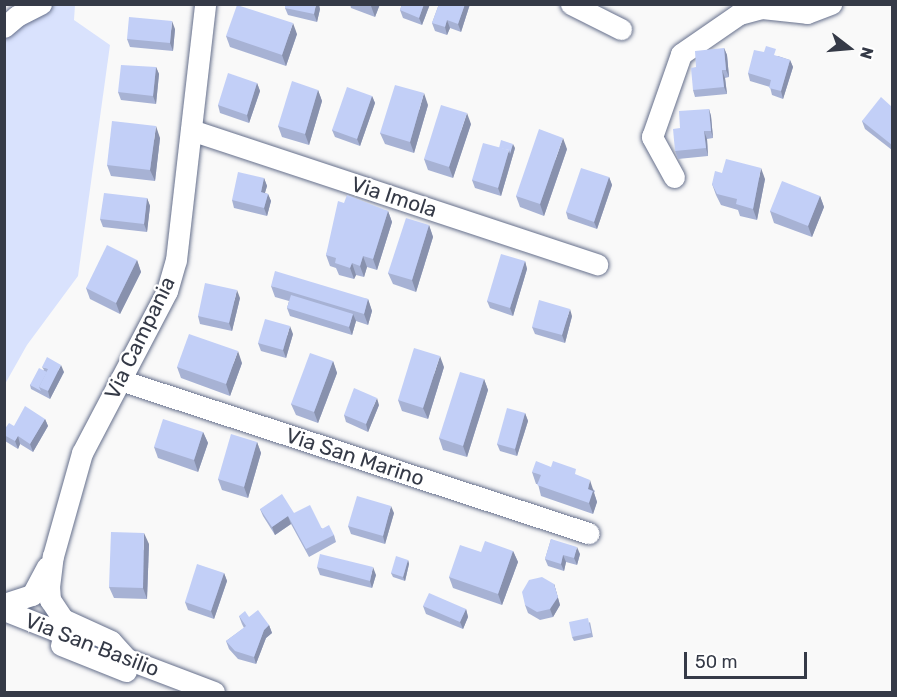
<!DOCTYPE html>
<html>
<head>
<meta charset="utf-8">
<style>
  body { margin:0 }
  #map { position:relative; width:897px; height:697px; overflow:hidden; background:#f9f9f9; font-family:Rubik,sans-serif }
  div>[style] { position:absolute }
  .green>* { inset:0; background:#d9e2fd }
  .roads { filter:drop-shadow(0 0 2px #656f8b) drop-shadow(0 0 2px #656f8b) }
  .minor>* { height:21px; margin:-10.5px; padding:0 10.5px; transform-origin:10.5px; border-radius:10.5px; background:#fff }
  .wall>* { inset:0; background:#a7b2d4 }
  .shaded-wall>* { inset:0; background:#8891ad }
  .building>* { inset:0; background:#c2cff7 }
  span { translate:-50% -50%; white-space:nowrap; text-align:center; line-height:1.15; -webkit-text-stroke:4.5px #fff; paint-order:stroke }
  .street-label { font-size:21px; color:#353a47 }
  .frame { position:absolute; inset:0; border:6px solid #353a47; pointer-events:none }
  .north { position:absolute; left:819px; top:18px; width:60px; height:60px; -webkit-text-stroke:4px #fff; paint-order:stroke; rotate:106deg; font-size:16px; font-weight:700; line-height:24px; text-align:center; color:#353a47 }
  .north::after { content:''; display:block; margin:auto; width:21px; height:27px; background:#353a47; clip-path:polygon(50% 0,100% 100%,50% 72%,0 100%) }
  .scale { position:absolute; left:684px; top:652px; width:123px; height:27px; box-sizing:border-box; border:3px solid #353a47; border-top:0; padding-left:8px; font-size:18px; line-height:21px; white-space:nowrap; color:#353a47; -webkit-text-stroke:4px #fff; paint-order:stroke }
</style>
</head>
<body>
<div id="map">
  <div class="green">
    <i style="clip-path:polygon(54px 5px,75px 5px,74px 20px,110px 45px,78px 276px,27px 345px,5px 384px,5px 33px,17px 21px)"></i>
  </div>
  <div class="roads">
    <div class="minor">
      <i style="left:571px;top:4px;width:56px;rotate:26.6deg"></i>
      <i style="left:4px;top:27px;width:17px;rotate:-40deg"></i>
      <i style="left:17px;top:16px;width:27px;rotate:-27deg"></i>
      <i style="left:191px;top:130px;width:428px;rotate:18.3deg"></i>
      <i style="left:674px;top:177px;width:46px;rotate:-118.8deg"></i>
      <i style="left:652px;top:137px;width:88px;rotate:-70.7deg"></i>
      <i style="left:681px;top:54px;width:70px;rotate:-34.6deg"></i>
      <i style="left:739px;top:14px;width:24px;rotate:-15deg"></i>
      <i style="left:762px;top:8px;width:45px;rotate:6.3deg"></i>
      <i style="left:807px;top:13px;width:26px;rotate:-21deg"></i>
      <i style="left:120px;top:380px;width:493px;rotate:18.1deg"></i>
      <i style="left:4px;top:604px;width:29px;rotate:-18deg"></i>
      <i style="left:32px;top:595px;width:32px;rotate:-62deg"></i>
      <i style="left:4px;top:610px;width:84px;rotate:21.7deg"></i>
      <i style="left:61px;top:645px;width:70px;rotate:21.8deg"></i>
      <i style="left:114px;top:654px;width:107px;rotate:20.8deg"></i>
      <i style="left:127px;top:659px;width:24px;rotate:-132deg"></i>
      <i style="left:111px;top:641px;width:53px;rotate:-155.4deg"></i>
      <i style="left:63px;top:619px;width:23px;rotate:-124deg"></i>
      <i style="left:50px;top:600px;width:13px;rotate:-94deg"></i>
      <i style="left:49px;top:587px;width:31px;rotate:-83deg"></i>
      <i style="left:53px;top:556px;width:107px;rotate:-74.3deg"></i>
      <i style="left:82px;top:453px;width:183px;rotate:-62.3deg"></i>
      <i style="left:167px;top:291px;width:32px;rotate:-74deg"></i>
      <i style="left:176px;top:260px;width:258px;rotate:-83.5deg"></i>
    </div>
  </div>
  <div class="wall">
    <i style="clip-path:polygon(350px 4px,380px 4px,375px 17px,351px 8px)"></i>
    <i style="clip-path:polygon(402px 4px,430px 4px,422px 25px,403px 18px,400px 10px)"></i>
    <i style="clip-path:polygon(439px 4px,470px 4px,461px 32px,450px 28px,447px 35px,435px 31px,432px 23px)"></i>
    <i style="clip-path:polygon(285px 8px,320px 9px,317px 22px,288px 15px)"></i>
    <i style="clip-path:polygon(175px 29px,173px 51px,130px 47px,127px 39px)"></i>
    <i style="clip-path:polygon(297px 34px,286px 66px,230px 47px,226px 36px)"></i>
    <i style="clip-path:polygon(724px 48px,727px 55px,729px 77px,725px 78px,727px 94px,695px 97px,693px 90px,696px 67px)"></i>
    <i style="clip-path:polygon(778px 56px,790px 60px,793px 67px,783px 99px,772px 95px,770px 87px,750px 81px,748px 73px)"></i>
    <i style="clip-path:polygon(156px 67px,159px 74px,156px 104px,121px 100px,118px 92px)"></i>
    <i style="clip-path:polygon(257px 83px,260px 91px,249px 123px,220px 113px,218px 105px)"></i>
    <i style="clip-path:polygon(318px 90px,322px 101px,309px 145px,282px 137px,278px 126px)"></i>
    <i style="clip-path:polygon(372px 96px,375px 103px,360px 146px,335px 137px,332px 130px)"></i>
    <i style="clip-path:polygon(428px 105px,414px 153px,385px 144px,380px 133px)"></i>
    <i style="clip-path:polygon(892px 107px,892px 150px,865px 129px,862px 121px)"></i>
    <i style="clip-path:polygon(709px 109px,711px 116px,713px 138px,707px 139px,708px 156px,678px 159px,675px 151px,680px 128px)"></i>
    <i style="clip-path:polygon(471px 124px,453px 178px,428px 170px,424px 159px)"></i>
    <i style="clip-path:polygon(160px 138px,155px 181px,111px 176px,107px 165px)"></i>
    <i style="clip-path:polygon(515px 148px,501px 196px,475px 188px,472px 180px)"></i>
    <i style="clip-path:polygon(567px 149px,544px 216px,520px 207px,516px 196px)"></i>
    <i style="clip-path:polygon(722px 173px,765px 179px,757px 220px,740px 216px,738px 210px,721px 205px,716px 195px,712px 184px)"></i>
    <i style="clip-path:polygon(609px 177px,612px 185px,597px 229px,568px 219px,566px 212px)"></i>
    <i style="clip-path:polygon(264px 178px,267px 186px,265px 193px,268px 194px,271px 201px,267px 216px,234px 208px,232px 200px)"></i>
    <i style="clip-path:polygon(820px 196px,824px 207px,812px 237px,774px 223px,770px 211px)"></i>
    <i style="clip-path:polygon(147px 198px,150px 206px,147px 232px,103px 227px,100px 219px)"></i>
    <i style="clip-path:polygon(344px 203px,388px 211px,392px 222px,377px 270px,367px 267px,364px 277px,356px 275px,354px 279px,339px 275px,336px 268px,330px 266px,326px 255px)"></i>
    <i style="clip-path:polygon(429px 225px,433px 237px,416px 292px,393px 284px,388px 273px)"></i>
    <i style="clip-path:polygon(137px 260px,141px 272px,120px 314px,90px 299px,86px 288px)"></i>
    <i style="clip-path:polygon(525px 261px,527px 269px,513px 316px,490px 308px,487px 301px)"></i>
    <i style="clip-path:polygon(271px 286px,368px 299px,372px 311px,368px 325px,356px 321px,352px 335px,290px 316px,287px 308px,289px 301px,275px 297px)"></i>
    <i style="clip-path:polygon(240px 298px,232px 331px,200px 324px,198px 316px)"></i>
    <i style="clip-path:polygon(572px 316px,565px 343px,535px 334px,532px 327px)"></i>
    <i style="clip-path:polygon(293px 334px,286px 358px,261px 351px,258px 343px)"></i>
    <i style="clip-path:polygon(333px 361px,337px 373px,318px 423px,296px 415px,291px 404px)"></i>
    <i style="clip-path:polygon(242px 363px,230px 396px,181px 378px,177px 367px)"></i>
    <i style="clip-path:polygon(42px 367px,64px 372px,50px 399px,31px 389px,30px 385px,44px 370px)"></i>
    <i style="clip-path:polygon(444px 367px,428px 419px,402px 411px,398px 400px)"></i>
    <i style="clip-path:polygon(484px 379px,488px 390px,467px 457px,443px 450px,439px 438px)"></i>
    <i style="clip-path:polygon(379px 405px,368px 432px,346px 422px,344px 415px)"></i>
    <i style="clip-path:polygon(525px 413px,528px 421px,517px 456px,500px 451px,497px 444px)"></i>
    <i style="clip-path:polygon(45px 419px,48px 426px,33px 452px,20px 444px,18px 449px,5px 441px,4px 430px,14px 426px)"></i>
    <i style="clip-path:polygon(203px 432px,208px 443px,198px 472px,158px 458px,154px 447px)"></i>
    <i style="clip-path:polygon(257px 442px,261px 453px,248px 498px,222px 490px,218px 479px)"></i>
    <i style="clip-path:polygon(532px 472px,579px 476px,595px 491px,594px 493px,597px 502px,593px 514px,541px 496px,538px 484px,536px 484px)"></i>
    <i style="clip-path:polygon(260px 509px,294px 513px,334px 535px,336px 542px,309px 557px,291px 524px,275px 535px,263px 516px)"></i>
    <i style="clip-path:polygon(394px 513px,385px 544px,351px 534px,348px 526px)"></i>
    <i style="clip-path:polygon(551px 539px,580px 554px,577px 565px,566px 562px,564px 571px,548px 566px,545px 559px)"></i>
    <i style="clip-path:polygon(149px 544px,147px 599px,114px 598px,109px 587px)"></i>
    <i style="clip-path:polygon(513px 551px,518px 562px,502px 605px,453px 588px,449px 577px,481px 552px)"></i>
    <i style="clip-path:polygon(408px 560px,409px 564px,405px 581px,393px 577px,391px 573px)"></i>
    <i style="clip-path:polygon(317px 567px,376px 575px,372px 588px,320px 575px)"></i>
    <i style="clip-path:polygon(224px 573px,227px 581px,214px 619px,188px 610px,185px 602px)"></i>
    <i style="clip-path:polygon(554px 584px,560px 605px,553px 617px,540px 620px,528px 613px,525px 605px)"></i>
    <i style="clip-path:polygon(423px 606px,466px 609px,468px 617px,463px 629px,426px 614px)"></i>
    <i style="clip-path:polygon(239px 616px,249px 617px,269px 625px,272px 633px,266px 638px,256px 664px,238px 659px,229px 649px,226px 641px,244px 628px,242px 624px)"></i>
    <i style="clip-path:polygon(590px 622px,593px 637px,574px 641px,572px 637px)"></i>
  </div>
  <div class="shaded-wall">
    <i style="clip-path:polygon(316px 4px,319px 4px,320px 9px,317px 22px,314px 14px)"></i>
    <i style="clip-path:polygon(372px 4px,380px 4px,375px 17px,371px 6px)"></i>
    <i style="clip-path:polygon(424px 4px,430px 4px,422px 25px,419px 18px)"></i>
    <i style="clip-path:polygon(465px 4px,470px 4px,461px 32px,458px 24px)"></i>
    <i style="clip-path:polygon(447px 20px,450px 28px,447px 35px,445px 27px)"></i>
    <i style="clip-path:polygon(172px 21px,175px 29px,173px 51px,170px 43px)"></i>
    <i style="clip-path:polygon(293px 23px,297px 34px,286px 66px,282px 55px)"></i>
    <i style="clip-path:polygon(724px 48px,727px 55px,729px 77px,726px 70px)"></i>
    <i style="clip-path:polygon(790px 60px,793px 67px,783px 99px,781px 91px)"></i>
    <i style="clip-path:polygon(156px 67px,159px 74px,156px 104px,153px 96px)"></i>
    <i style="clip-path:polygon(722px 70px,725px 78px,727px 94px,724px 87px)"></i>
    <i style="clip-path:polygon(257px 83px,260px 91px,249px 123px,247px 115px)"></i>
    <i style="clip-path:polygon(318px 90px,322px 101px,309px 145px,305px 134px)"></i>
    <i style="clip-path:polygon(424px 93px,428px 105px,414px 153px,410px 142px)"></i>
    <i style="clip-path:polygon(372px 96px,375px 103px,360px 146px,357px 139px)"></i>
    <i style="clip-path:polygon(709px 109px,711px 116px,713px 138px,711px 131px)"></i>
    <i style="clip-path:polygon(467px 113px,471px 124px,453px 178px,449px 167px)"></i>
    <i style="clip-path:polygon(156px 126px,160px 138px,155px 181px,150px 170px)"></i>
    <i style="clip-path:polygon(704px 131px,707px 139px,708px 156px,706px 148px)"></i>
    <i style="clip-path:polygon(563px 138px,567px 149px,544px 216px,540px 204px)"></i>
    <i style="clip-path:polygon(513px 144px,515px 148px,501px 196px,498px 188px,509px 150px)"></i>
    <i style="clip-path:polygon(761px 168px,765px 179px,757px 220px,753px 209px)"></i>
    <i style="clip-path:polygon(609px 177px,612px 185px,597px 229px,594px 222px)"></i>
    <i style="clip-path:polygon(264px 178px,267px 186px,263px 199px,261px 192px)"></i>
    <i style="clip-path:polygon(268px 194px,271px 201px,267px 216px,264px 208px)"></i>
    <i style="clip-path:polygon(820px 196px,824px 207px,812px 237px,808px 226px)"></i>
    <i style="clip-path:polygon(147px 198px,150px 206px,147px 232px,144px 224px)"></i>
    <i style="clip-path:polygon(388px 211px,392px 222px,377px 270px,373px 259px)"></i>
    <i style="clip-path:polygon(429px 225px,433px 237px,416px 292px,412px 280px)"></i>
    <i style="clip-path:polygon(363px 256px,367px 267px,364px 277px,360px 266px)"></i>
    <i style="clip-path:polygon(137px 260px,141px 272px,120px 314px,116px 303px)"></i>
    <i style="clip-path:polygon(525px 261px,527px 269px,513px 316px,510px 308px)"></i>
    <i style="clip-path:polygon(352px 263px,356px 275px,354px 279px,350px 268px)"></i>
    <i style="clip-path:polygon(237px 290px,240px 298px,232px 331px,229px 323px)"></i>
    <i style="clip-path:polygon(368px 299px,372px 311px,368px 325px,364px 314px)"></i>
    <i style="clip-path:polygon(570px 309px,572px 316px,565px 343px,562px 335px)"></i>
    <i style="clip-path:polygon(353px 314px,356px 321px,352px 335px,349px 327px)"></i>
    <i style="clip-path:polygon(290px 326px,293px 334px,286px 358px,283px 350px)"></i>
    <i style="clip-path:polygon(238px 351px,242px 363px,230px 396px,226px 384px)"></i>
    <i style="clip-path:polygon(440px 356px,444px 367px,428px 419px,423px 408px)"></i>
    <i style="clip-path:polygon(333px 361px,337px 373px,318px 423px,314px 412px)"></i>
    <i style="clip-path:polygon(61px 365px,64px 372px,50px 399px,48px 391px)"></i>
    <i style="clip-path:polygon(484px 379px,488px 390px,467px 457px,463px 446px)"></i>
    <i style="clip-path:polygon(377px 398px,379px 405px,368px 432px,366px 424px)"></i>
    <i style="clip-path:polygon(525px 413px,528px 421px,517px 456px,515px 449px)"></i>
    <i style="clip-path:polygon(45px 419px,48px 426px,33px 452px,30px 444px)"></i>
    <i style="clip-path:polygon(203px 432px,208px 443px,198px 472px,194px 460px)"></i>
    <i style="clip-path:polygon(18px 436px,20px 444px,18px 449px,15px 441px)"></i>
    <i style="clip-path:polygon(257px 442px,261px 453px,248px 498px,244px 487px)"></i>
    <i style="clip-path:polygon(590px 480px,597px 502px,593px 514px,589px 503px,588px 489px)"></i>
    <i style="clip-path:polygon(391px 506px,394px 513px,385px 544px,383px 536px)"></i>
    <i style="clip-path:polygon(288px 516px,291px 524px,275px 535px,272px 527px)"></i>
    <i style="clip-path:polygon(144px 533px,149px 544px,147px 599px,143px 588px)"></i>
    <i style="clip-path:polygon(577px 547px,580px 554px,577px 565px,574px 558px)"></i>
    <i style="clip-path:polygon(513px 551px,518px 562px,502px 605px,498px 594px)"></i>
    <i style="clip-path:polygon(563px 555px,566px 562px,564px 571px,561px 564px)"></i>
    <i style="clip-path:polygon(408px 560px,409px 564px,405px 581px,403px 577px)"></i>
    <i style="clip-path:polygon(373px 567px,376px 575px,372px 588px,370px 581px)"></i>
    <i style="clip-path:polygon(224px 573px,227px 581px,214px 619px,211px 611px)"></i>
    <i style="clip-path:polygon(554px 584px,560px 605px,553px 617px,550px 609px)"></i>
    <i style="clip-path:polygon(466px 609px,468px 617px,463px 629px,460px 622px)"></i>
    <i style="clip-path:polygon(269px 625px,272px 633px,266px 638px,256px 664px,254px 657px,264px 630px)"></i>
  </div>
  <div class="building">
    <i style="clip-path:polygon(285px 4px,316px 4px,314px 14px,285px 8px)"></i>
    <i style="clip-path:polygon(402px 4px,424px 4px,419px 18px,400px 10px)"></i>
    <i style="clip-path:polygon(439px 4px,465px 4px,458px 24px,447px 20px,445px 27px,432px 23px)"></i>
    <i style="clip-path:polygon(237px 5px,293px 23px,282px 55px,226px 36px)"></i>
    <i style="clip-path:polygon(129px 17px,172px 21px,170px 43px,127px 39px)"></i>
    <i style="clip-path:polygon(766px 46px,776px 49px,774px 55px,790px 60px,781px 91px,769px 88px,771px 80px,748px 73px,754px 50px,764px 52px)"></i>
    <i style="clip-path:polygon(724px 48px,726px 70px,722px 70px,724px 87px,693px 90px,691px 68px,696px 67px,695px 51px)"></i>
    <i style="clip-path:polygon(121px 65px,156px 67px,153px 96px,118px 92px)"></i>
    <i style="clip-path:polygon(228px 73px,257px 83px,247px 115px,218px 105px)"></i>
    <i style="clip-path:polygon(292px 81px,318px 90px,305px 134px,278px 126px)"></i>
    <i style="clip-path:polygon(395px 85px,424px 93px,410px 142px,380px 133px)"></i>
    <i style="clip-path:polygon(347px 87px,372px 96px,357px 139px,332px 130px)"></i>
    <i style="clip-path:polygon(881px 97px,892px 107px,892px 145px,862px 121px)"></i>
    <i style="clip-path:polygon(441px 105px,467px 113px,449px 167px,424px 159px)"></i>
    <i style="clip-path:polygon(709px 109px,711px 131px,704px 131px,706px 148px,675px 151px,673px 129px,680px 128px,679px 111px)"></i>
    <i style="clip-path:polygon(112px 121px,156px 126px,150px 170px,107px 165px)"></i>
    <i style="clip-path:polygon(539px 129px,563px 138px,540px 204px,516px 196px)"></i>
    <i style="clip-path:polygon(501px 140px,513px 144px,510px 154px,509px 150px,499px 148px)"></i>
    <i style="clip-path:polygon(483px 143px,509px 150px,498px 188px,472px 180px)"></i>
    <i style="clip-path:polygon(726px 159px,761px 168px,753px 209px,736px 204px,737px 199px,717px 194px,712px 184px,715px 171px,722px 173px)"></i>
    <i style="clip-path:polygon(581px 168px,609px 177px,594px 222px,566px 212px)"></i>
    <i style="clip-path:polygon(238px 172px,264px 178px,261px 192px,268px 194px,264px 208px,232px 200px)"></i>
    <i style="clip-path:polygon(782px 181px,820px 196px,808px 226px,770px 211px)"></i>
    <i style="clip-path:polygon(104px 193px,147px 198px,144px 224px,100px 219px)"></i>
    <i style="clip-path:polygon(347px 195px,388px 211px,373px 259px,363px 256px,360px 266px,352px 263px,350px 268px,335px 263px,336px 258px,326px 255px,338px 201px,344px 203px)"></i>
    <i style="clip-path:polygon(406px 218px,429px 225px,412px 280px,388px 273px)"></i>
    <i style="clip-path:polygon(107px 245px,137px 260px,116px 303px,86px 288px)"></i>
    <i style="clip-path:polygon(501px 254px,525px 261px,510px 308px,487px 301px)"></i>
    <i style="clip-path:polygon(275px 271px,368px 299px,364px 314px,271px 286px)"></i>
    <i style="clip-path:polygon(205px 283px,237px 290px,229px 323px,198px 316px)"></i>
    <i style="clip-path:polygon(291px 295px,353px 314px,349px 327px,287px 308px)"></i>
    <i style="clip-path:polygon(539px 300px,570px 309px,562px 335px,532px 327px)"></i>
    <i style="clip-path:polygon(265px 319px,290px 326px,283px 350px,258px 343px)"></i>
    <i style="clip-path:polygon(189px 334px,238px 351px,226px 384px,177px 367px)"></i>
    <i style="clip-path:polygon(414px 348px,440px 356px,423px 408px,398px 400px)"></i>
    <i style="clip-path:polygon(310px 353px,333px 361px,314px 412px,291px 404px)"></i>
    <i style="clip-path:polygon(47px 357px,61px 365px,48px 391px,39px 387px,48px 369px,42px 367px)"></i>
    <i style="clip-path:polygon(39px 368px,47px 372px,39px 387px,41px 391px,30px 385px)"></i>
    <i style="clip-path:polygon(460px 372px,484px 379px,463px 446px,439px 438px)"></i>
    <i style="clip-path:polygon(354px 388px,377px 398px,366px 424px,344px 415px)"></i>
    <i style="clip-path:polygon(25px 406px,45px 419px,30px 444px,18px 436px,15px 441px,4px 435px,4px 430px,9px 423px,14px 426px)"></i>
    <i style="clip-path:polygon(507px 408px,525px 413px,515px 449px,497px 444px)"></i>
    <i style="clip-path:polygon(163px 419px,203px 432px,194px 460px,154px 447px)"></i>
    <i style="clip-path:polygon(231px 434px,257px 442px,244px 487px,218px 479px)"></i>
    <i style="clip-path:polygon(536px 461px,551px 467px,553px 461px,576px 469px,575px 474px,590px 480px,588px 489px,593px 491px,589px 503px,537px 485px,541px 475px,532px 472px)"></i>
    <i style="clip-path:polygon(282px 494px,294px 513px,310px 505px,322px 529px,329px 525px,334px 535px,306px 549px,288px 516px,272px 527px,260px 509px)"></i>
    <i style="clip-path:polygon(357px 496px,391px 506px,383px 536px,348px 526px)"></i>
    <i style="clip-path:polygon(111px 532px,144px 533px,143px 588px,109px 587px)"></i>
    <i style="clip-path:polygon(551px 539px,577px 547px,574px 558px,563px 555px,561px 564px,545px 559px)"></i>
    <i style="clip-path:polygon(485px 541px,513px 551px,498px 594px,449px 577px,460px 545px,481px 552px)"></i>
    <i style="clip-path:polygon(320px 554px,373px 567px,370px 581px,317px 567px)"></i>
    <i style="clip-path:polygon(396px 556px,408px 560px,403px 577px,391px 573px)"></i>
    <i style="clip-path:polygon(197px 564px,224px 573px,211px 611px,185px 602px)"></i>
    <i style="clip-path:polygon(542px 577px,554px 584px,558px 597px,550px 609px,537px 612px,525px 605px,522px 592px,529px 580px)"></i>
    <i style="clip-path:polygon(429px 593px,466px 609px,460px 622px,423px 606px)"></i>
    <i style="clip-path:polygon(258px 610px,269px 625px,264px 630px,254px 657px,235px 651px,226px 641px,246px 626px,239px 616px,245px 611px,249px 617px)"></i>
    <i style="clip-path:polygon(588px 618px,591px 633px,572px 637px,569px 622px)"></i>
  </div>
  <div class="street-label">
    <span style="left:394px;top:197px;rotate:18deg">Via Imola</span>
    <span style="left:140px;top:338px;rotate:-64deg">Via Campania</span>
    <span style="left:355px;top:457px;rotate:18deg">Via San Marino</span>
    <span style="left:92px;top:645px;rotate:21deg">Via San Basilio</span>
  </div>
  <div class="frame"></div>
  <div class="north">N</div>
  <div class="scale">50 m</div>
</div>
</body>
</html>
